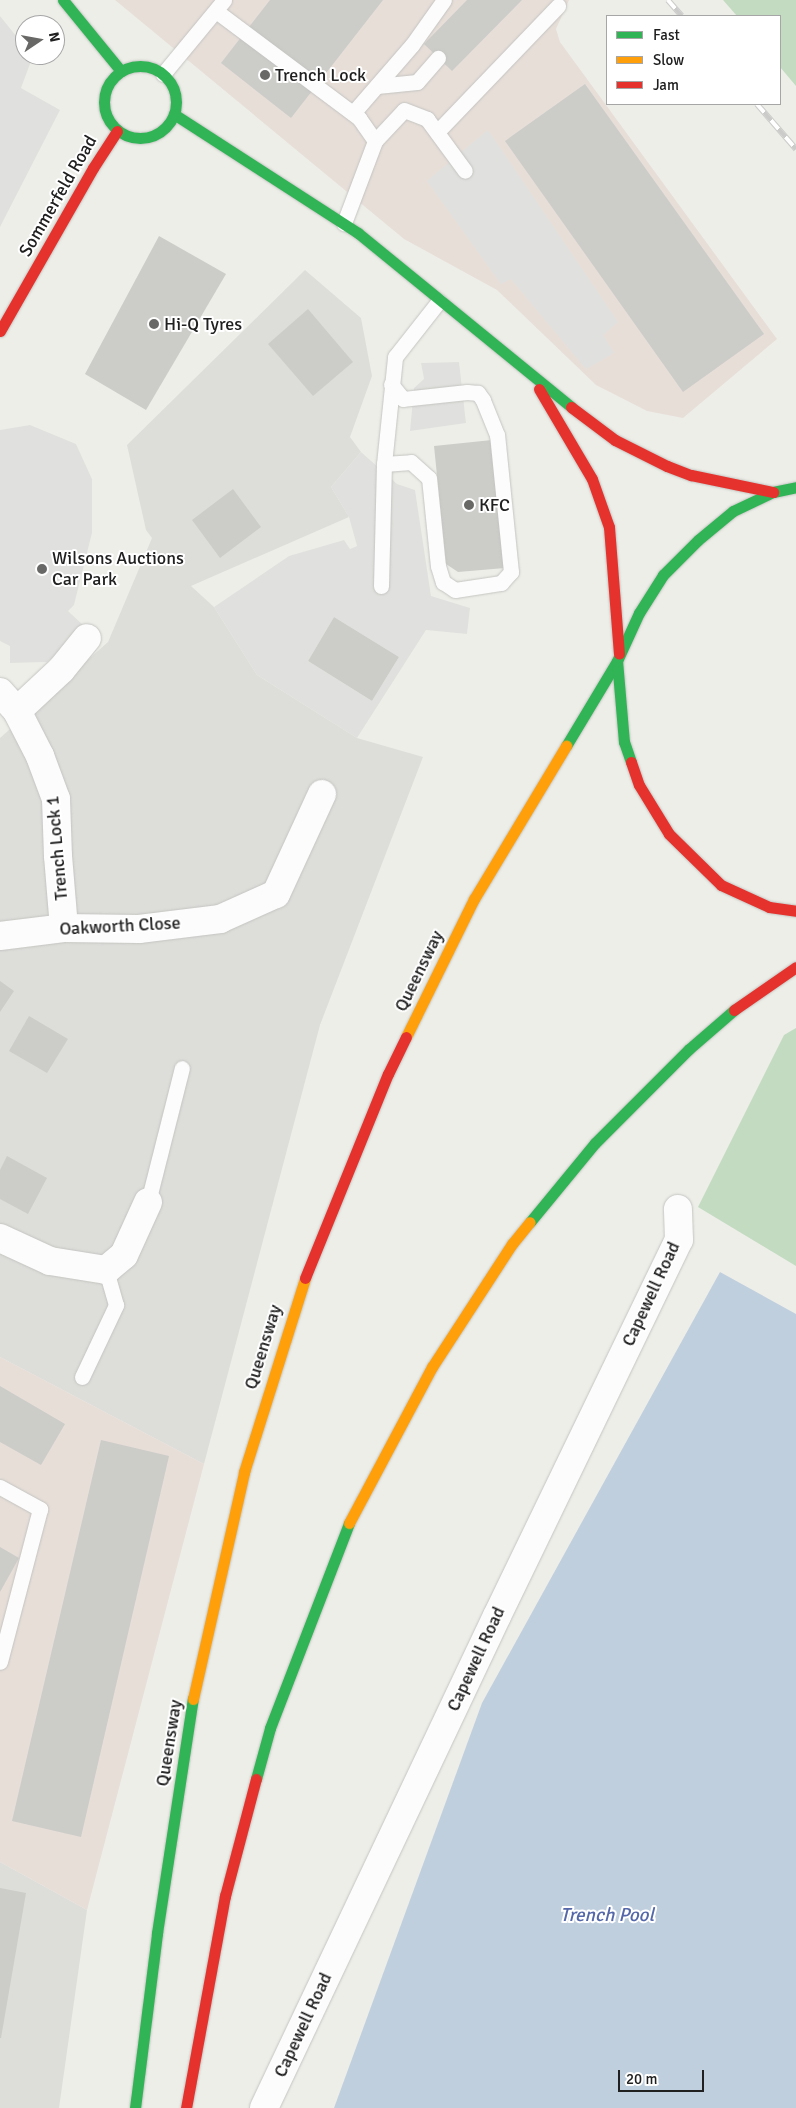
<!DOCTYPE html>
<html>
<head>
<meta charset="utf-8">
<style>
  body { margin:0 }
  #map { position:relative; width:796px; height:2108px; overflow:hidden; background:#eeeee9; font-family:Signika,sans-serif }
  div>[style] { position:absolute }
  .residential>* { inset:0; background:#ddddda }
  .commercial>* { inset:0; background:#e7ded8 }
  .forest>* { inset:0; background:#c3dbc1 }
  .parking>* { inset:0; background:#e0e0de }
  .water>* { inset:0; background:#c0cfde }
  .building>* { inset:0; background:#ccccc9 }
  .roads { filter:drop-shadow(0 0 1px #c4c4c1) drop-shadow(0 0 1px #c4c4c1) }
  .lane>* { height:15px; margin:-7.5px; padding:0 7.5px; transform-origin:7.5px; border-radius:7.5px; background:#fcfcfc }
  .street>* { height:28px; margin:-14px; padding:0 14px; transform-origin:14px; border-radius:14px; background:#fcfcfc }
  .fast>* { height:11px; margin:-5.5px; padding:0 5.5px; transform-origin:5.5px; border-radius:5.5px; background:#30b455 }
  .fast>.ring { margin:-5.5px; padding:0; box-sizing:content-box; background:none; border:11px solid #30b455; border-radius:50% }
  .slow>* { height:11px; margin:-5.5px; padding:0 5.5px; transform-origin:5.5px; border-radius:5.5px; background:#ff9f0a }
  .jam>* { height:11px; margin:-5.5px; padding:0 5.5px; transform-origin:5.5px; border-radius:5.5px; background:#e5322d }
  .rail>* { height:5.5px; margin-top:-2.75px; transform-origin:0; background:repeating-linear-gradient(90deg,#fff 0 11px,#cbcbca 0 22px); box-sizing:border-box; border-block:1px solid #cbcbca }
  .dots>* { width:14px; height:14px; translate:-50% -50%; box-sizing:border-box; border:2px solid #fff; border-radius:50% }
  span { translate:-50% -50%; white-space:nowrap; text-align:center; line-height:1.15; -webkit-text-stroke:4px #fff; paint-order:stroke }
  .poi-label { font-size:18px; color:#202020 }
  .left { translate:0 -50%; text-align:left }
  .street-label { font-size:18px; color:#202020 }
  .water-label { font-size:19px; color:#5467a8; font-style:italic }
  .legend { position:absolute; left:606px; top:15px; width:175px; height:90px; box-sizing:border-box; background:#fff; border:1px solid #a6a6a6; margin:0; padding:6px 9px; list-style:none; font-size:15px; color:#202020 }
  .legend li { display:flex; align-items:center; gap:10px; height:25px }
  .legend b { width:25px; border:1px solid #a6a6a6 }
  .north { position:absolute; left:15px; top:15px; width:50px; height:50px; box-sizing:border-box; background:#fff; border:1px solid #a6a6a6; border-radius:50%; rotate:78deg; font-size:14px; font-weight:700; line-height:20px; text-align:center; color:#202020 }
  .north::after { content:''; display:block; margin:auto; width:18px; height:22px; background:#686866; clip-path:polygon(50% 0,100% 100%,50% 72%,0 100%) }
  .scale { position:absolute; left:618px; top:2070px; width:86px; height:22px; box-sizing:border-box; border:2px solid #202020; border-top:0; padding-left:6px; font-size:15px; line-height:18px; white-space:nowrap; color:#202020; -webkit-text-stroke:4px #fff; paint-order:stroke }
</style>
</head>
<body>
<div id="map">
  <div class="residential">
    <i style="clip-path:polygon(305px 270px,361px 318px,372px 376px,350px 437px,361px 452px,331px 487px,349px 517px,191px 586px,214px 607px,257px 675px,357px 738px,423px 757px,320px 1025px,204px 1464px,0 1357px,0 738px,108px 642px,152px 538px,146px 530px,127px 445px)"></i>
    <i style="clip-path:polygon(0 1862px,87px 1910px,59px 2108px,0 2108px)"></i>
  </div>
  <div class="commercial">
    <i style="clip-path:polygon(115px 0,569px 0,556px 29px,560px 42px,777px 339px,683px 418px,647px 411px,596px 385px,497px 290px,404px 239px)"></i>
    <i style="clip-path:polygon(0 1357px,204px 1464px,87px 1910px,0 1862px)"></i>
  </div>
  <div class="forest">
    <i style="clip-path:polygon(723px 0,796px 0,796px 86px,780px 67px,780px 16px,737px 16px)"></i>
    <i style="clip-path:polygon(796px 1028px,796px 1266px,698px 1207px,784px 1035px)"></i>
  </div>
  <div class="parking">
    <i style="clip-path:polygon(0 16px,25px 47px,25px 55px,33px 56px,21px 88px,60px 110px,0 227px)"></i>
    <i style="clip-path:polygon(488px 130px,618px 322px,603px 335px,614px 353px,586px 369px,511px 279px,501px 284px,427px 181px)"></i>
    <i style="clip-path:polygon(459px 362px,466px 423px,410px 431px,414px 388px,424px 379px,421px 363px)"></i>
    <i style="clip-path:polygon(30px 425px,76px 444px,92px 479px,92px 533px,74px 605px,68px 611px,83px 625px,77px 636px,47px 662px,10px 663px,10px 646px,0 641px,0 430px)"></i>
    <i style="clip-path:polygon(evenodd,361px 452px,397px 484px,415px 490px,431px 596px,470px 608px,467px 634px,426px 630px,357px 738px,257px 675px,214px 607px,289px 556px,344px 540px,350px 549px,357px 546px,349px 517px,331px 487px,361px 452px,334px 617px,399px 657px,372px 701px,308px 661px,334px 617px)"></i>
  </div>
  <div class="water">
    <i style="clip-path:polygon(720px 1272px,796px 1314px,796px 2108px,334px 2108px,482px 1703px)"></i>
  </div>
  <div class="building">
    <i style="clip-path:polygon(270px 0,383px 0,291px 118px,221px 63px)"></i>
    <i style="clip-path:polygon(467px 0,522px 0,452px 71px,424px 44px)"></i>
    <i style="clip-path:polygon(585px 84px,764px 334px,683px 392px,505px 141px)"></i>
    <i style="clip-path:polygon(159px 236px,226px 274px,146px 410px,85px 374px)"></i>
    <i style="clip-path:polygon(308px 309px,353px 362px,313px 396px,268px 344px)"></i>
    <i style="clip-path:polygon(492px 440px,505px 568px,458px 572px,446px 564px,434px 446px)"></i>
    <i style="clip-path:polygon(233px 489px,261px 527px,220px 558px,192px 520px)"></i>
    <i style="clip-path:polygon(334px 617px,399px 657px,372px 701px,308px 661px)"></i>
    <i style="clip-path:polygon(0 981px,14px 991px,0 1012px)"></i>
    <i style="clip-path:polygon(29px 1016px,68px 1039px,47px 1073px,9px 1051px)"></i>
    <i style="clip-path:polygon(7px 1156px,47px 1178px,28px 1214px,0 1199px,0 1170px)"></i>
    <i style="clip-path:polygon(0 1386px,65px 1424px,41px 1465px,0 1442px)"></i>
    <i style="clip-path:polygon(101px 1440px,169px 1456px,81px 1837px,12px 1821px)"></i>
    <i style="clip-path:polygon(0 1547px,19px 1558px,0 1592px)"></i>
    <i style="clip-path:polygon(0 1888px,26px 1893px,1px 2038px,0 2038px)"></i>
  </div>
  <div class="roads">
    <div class="lane">
      <i style="left:216px;top:11px;width:179px;rotate:36.8deg"></i>
      <i style="left:359px;top:118px;width:28px;rotate:55deg"></i>
      <i style="left:375px;top:141px;width:88px;rotate:110.7deg"></i>
      <i style="left:163px;top:74px;width:96px;rotate:-50.5deg"></i>
      <i style="left:377px;top:86px;width:40px;rotate:-5.7deg"></i>
      <i style="left:417px;top:82px;width:32px;rotate:-49deg"></i>
      <i style="left:353px;top:113px;width:90px;rotate:-49.1deg"></i>
      <i style="left:412px;top:45px;width:55px;rotate:-54.6deg"></i>
      <i style="left:437px;top:132px;width:175px;rotate:-46.2deg"></i>
      <i style="left:375px;top:141px;width:42px;rotate:-46.9deg"></i>
      <i style="left:404px;top:110px;width:25px;rotate:21deg"></i>
      <i style="left:427px;top:119px;width:64px;rotate:53.8deg"></i>
      <i style="left:384px;top:464px;width:27px;rotate:-4deg"></i>
      <i style="left:411px;top:462px;width:24px;rotate:42deg"></i>
      <i style="left:429px;top:478px;width:88px;rotate:84.2deg"></i>
      <i style="left:438px;top:566px;width:17px;rotate:73deg"></i>
      <i style="left:443px;top:582px;width:14px;rotate:34deg"></i>
      <i style="left:455px;top:590px;width:47px;rotate:-8.7deg"></i>
      <i style="left:501px;top:583px;width:15px;rotate:-48deg"></i>
      <i style="left:511px;top:572px;width:138px;rotate:-95.8deg"></i>
      <i style="left:497px;top:435px;width:38px;rotate:-112deg"></i>
      <i style="left:483px;top:400px;width:9px;rotate:-126deg"></i>
      <i style="left:478px;top:393px;width:11px;rotate:-175deg"></i>
      <i style="left:467px;top:392px;width:64px;rotate:173.8deg"></i>
      <i style="left:403px;top:399px;width:19px;rotate:-129deg"></i>
      <i style="left:381px;top:586px;width:122px;rotate:-88.6deg"></i>
      <i style="left:384px;top:464px;width:108px;rotate:-84.1deg"></i>
      <i style="left:395px;top:357px;width:71px;rotate:-51.8deg"></i>
      <i style="left:148px;top:1202px;width:138px;rotate:-75.8deg"></i>
      <i style="left:82px;top:1377px;width:80px;rotate:-64.7deg"></i>
      <i style="left:116px;top:1305px;width:36px;rotate:-106deg"></i>
      <i style="left:0;top:1487px;width:46px;rotate:28.8deg"></i>
      <i style="left:40px;top:1509px;width:158px;rotate:104.7deg"></i>
    </div>
    <div class="street">
      <i style="left:0;top:692px;width:25px;rotate:48deg"></i>
      <i style="left:17px;top:711px;width:51px;rotate:62.9deg"></i>
      <i style="left:40px;top:756px;width:46px;rotate:69.6deg"></i>
      <i style="left:56px;top:799px;width:57px;rotate:88deg"></i>
      <i style="left:58px;top:856px;width:72px;rotate:85.2deg"></i>
      <i style="left:17px;top:711px;width:60px;rotate:-43deg"></i>
      <i style="left:61px;top:670px;width:41px;rotate:-50.9deg"></i>
      <i style="left:0;top:936px;width:64px;rotate:-7.1deg"></i>
      <i style="left:64px;top:928px;width:75px;rotate:0.8deg"></i>
      <i style="left:139px;top:929px;width:82px;rotate:-7deg"></i>
      <i style="left:220px;top:919px;width:61px;rotate:-24.1deg"></i>
      <i style="left:276px;top:894px;width:110px;rotate:-65.3deg"></i>
      <i style="left:0;top:1238px;width:55px;rotate:24.7deg"></i>
      <i style="left:50px;top:1261px;width:57px;rotate:9.1deg"></i>
      <i style="left:106px;top:1270px;width:23px;rotate:-40deg"></i>
      <i style="left:124px;top:1255px;width:58px;rotate:-65.6deg"></i>
      <i style="left:264px;top:2108px;width:544px;rotate:-64.66deg"></i>
      <i style="left:497px;top:1616px;width:418px;rotate:-64.2deg"></i>
      <i style="left:679px;top:1240px;width:31px;rotate:-92deg"></i>
    </div>
    <div class="fast">
      <i style="left:63px;top:0;width:92px;rotate:50.8deg"></i>
      <i class="ring" style="left:104px;top:66px;width:61px;height:61px"></i>
      <i style="left:174px;top:114px;width:219px;rotate:32.9deg"></i>
      <i style="left:358px;top:233px;width:275px;rotate:39.2deg"></i>
      <i style="left:566px;top:746px;width:99px;rotate:-59deg"></i>
      <i style="left:631px;top:762px;width:21px;rotate:-109deg"></i>
      <i style="left:624px;top:742px;width:81px;rotate:-94.9deg"></i>
      <i style="left:617px;top:661px;width:53px;rotate:-65.4deg"></i>
      <i style="left:639px;top:613px;width:45px;rotate:-57.7deg"></i>
      <i style="left:663px;top:575px;width:49px;rotate:-45deg"></i>
      <i style="left:698px;top:540px;width:45px;rotate:-39.6deg"></i>
      <i style="left:733px;top:511px;width:44px;rotate:-25.4deg"></i>
      <i style="left:773px;top:492px;width:24px;rotate:-12deg"></i>
      <i style="left:530px;top:1222px;width:102px;rotate:-50.6deg"></i>
      <i style="left:595px;top:1143px;width:133px;rotate:-45deg"></i>
      <i style="left:689px;top:1049px;width:60px;rotate:-40.9deg"></i>
      <i style="left:256px;top:1779px;width:53px;rotate:-74.6deg"></i>
      <i style="left:270px;top:1728px;width:220px;rotate:-68.9deg"></i>
      <i style="left:135px;top:2108px;width:176px;rotate:-82.8deg"></i>
      <i style="left:157px;top:1933px;width:237px;rotate:-81.3deg"></i>
    </div>
    <div class="slow">
      <i style="left:406px;top:1037px;width:154px;rotate:-63.8deg"></i>
      <i style="left:474px;top:899px;width:179px;rotate:-59deg"></i>
      <i style="left:349px;top:1523px;width:177px;rotate:-62deg"></i>
      <i style="left:432px;top:1367px;width:147px;rotate:-57deg"></i>
      <i style="left:512px;top:1244px;width:28px;rotate:-51deg"></i>
      <i style="left:193px;top:1699px;width:233px;rotate:-77.3deg"></i>
      <i style="left:244px;top:1472px;width:203px;rotate:-72.5deg"></i>
    </div>
    <div class="jam">
      <i style="left:0;top:331px;width:188px;rotate:-60.3deg"></i>
      <i style="left:93px;top:168px;width:44px;rotate:-57deg"></i>
      <i style="left:539px;top:389px;width:104px;rotate:59.5deg"></i>
      <i style="left:592px;top:479px;width:51px;rotate:70.5deg"></i>
      <i style="left:609px;top:527px;width:127px;rotate:85.5deg"></i>
      <i style="left:571px;top:407px;width:55px;rotate:36.9deg"></i>
      <i style="left:615px;top:440px;width:58px;rotate:26.6deg"></i>
      <i style="left:667px;top:466px;width:26px;rotate:21deg"></i>
      <i style="left:691px;top:475px;width:84px;rotate:11.7deg"></i>
      <i style="left:631px;top:762px;width:24px;rotate:71deg"></i>
      <i style="left:639px;top:785px;width:57px;rotate:58.5deg"></i>
      <i style="left:669px;top:834px;width:73px;rotate:44.4deg"></i>
      <i style="left:721px;top:885px;width:53px;rotate:24.6deg"></i>
      <i style="left:769px;top:907px;width:27px;rotate:8deg"></i>
      <i style="left:734px;top:1010px;width:75px;rotate:-34.7deg"></i>
      <i style="left:305px;top:1278px;width:220px;rotate:-67.9deg"></i>
      <i style="left:388px;top:1074px;width:41px;rotate:-64.1deg"></i>
      <i style="left:186px;top:2108px;width:216px;rotate:-79.6deg"></i>
      <i style="left:225px;top:1896px;width:121px;rotate:-75.2deg"></i>
    </div>
  </div>
  <div class="rail">
    <i style="left:668px;top:0;width:21px;rotate:49deg"></i>
    <i style="left:757px;top:104px;width:60px;rotate:49.1deg"></i>
  </div>
  <div class="dots">
    <i style="left:265px;top:75px;background:#686866"></i>
    <i style="left:154px;top:324px;background:#686866"></i>
    <i style="left:469px;top:505px;background:#686866"></i>
    <i style="left:42px;top:569px;background:#686866"></i>
  </div>
  <div class="poi-label">
    <span class="left" style="left:275px;top:75px">Trench Lock</span>
    <span class="left" style="left:164px;top:324px">Hi-Q Tyres</span>
    <span class="left" style="left:479px;top:505px">KFC</span>
    <span class="left" style="left:52px;top:569px">Wilsons Auctions<br>Car Park</span>
  </div>
  <div class="street-label">
    <span style="left:58px;top:196px;rotate:-60deg">Sommerfeld Road</span>
    <span style="left:57px;top:848px;rotate:-95deg">Trench Lock 1</span>
    <span style="left:120px;top:926px;rotate:-3deg">Oakworth Close</span>
    <span style="left:419px;top:971px;rotate:-64deg">Queensway</span>
    <span style="left:651px;top:1294px;rotate:-65deg">Capewell Road</span>
    <span style="left:263px;top:1347px;rotate:-73deg">Queensway</span>
    <span style="left:476px;top:1659px;rotate:-65deg">Capewell Road</span>
    <span style="left:169px;top:1743px;rotate:-81deg">Queensway</span>
    <span style="left:303px;top:2025px;rotate:-65deg">Capewell Road</span>
  </div>
  <div class="water-label">
    <span style="left:607px;top:1916px">Trench Pool</span>
  </div>
  <ul class="legend">
  <li><b style="height:6px;background:#30b455"></b>Fast</li>
  <li><b style="height:6px;background:#ff9f0a"></b>Slow</li>
  <li><b style="height:6px;background:#e5322d"></b>Jam</li>
  </ul>
  <div class="north">N</div>
  <div class="scale">20 m</div>
</div>
</body>
</html>
